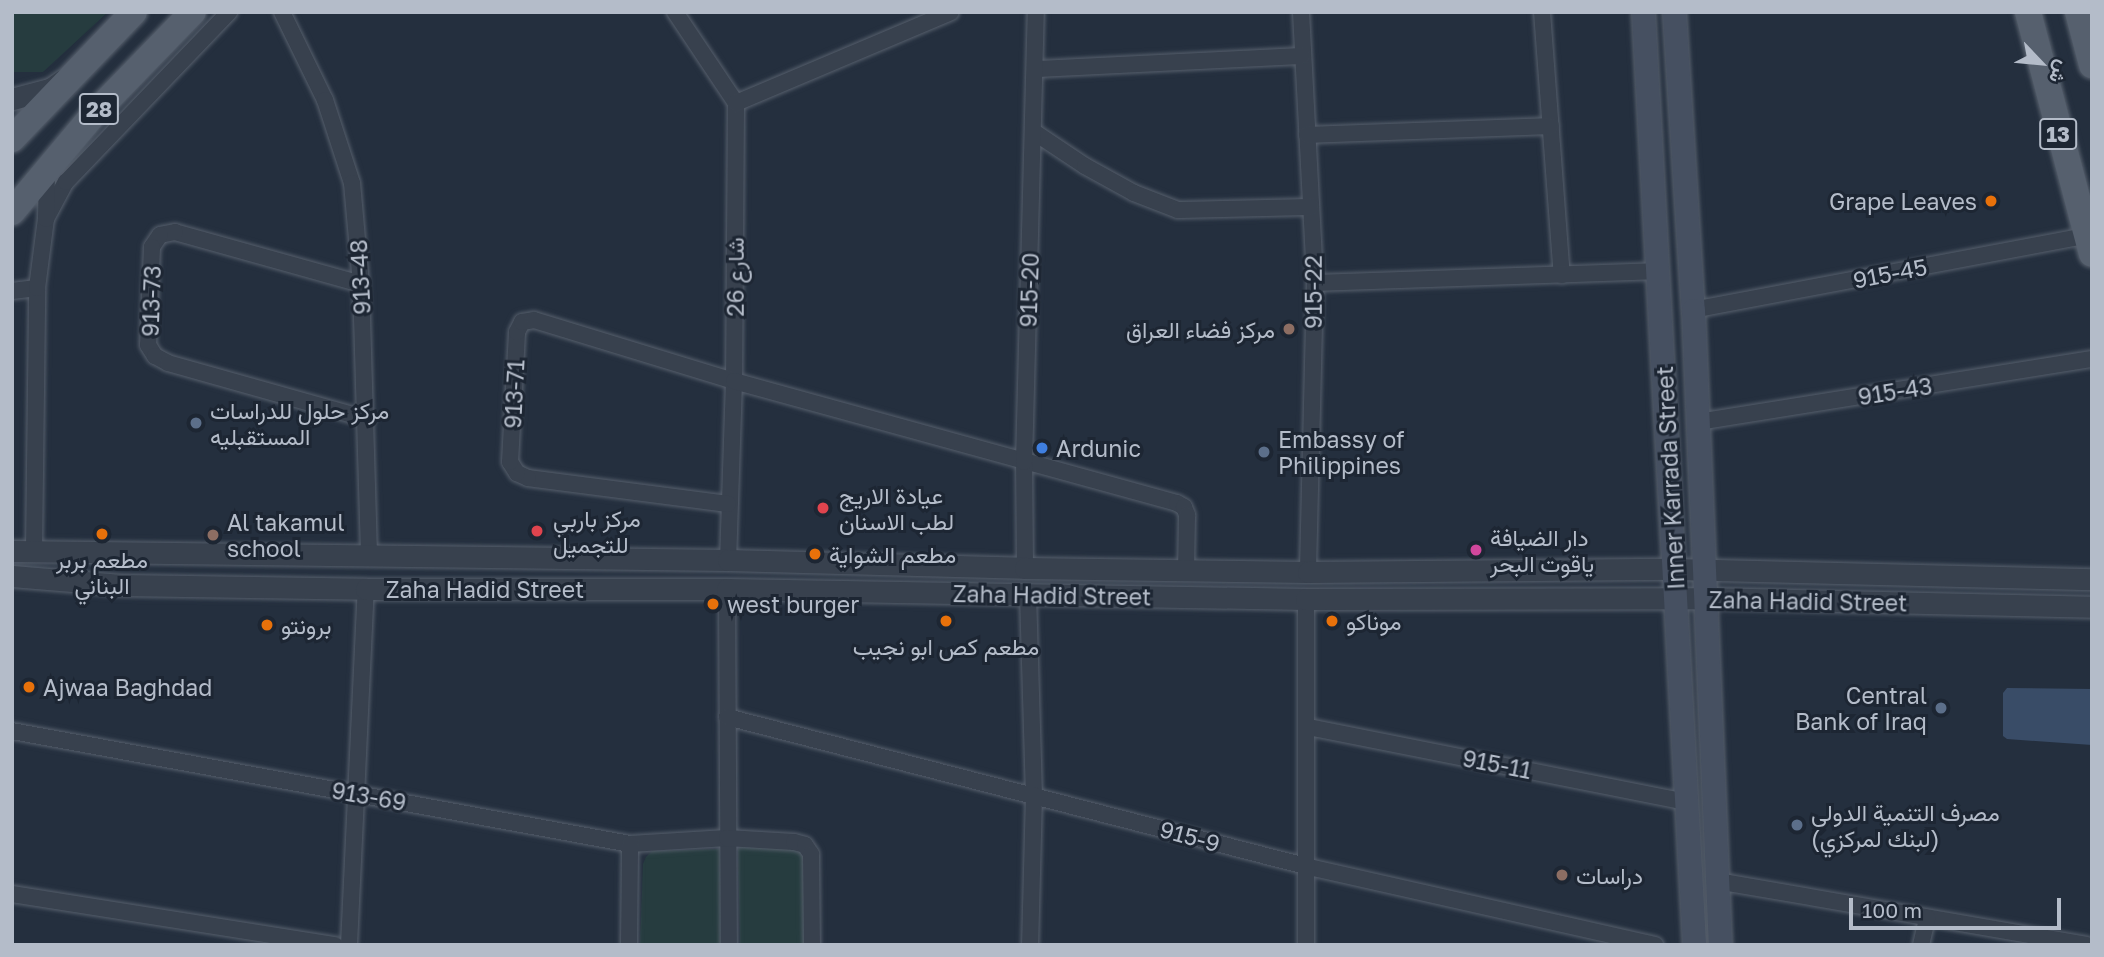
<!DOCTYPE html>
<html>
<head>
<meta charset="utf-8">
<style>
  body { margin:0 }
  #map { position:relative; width:2104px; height:957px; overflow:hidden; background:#242f3e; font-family:"Golos Text",Vazirmatn,sans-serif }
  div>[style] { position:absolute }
  .green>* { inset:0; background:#263c3f }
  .water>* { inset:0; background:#394c67 }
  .roads { filter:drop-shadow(0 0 2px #565f6c) drop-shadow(0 0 2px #565f6c) }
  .minor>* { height:16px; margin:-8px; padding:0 8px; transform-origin:8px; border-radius:8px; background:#38414e }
  .tertiary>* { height:21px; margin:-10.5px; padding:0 10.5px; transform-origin:10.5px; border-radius:10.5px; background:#38414e }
  .secondary>* { height:23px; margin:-11.5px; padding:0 11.5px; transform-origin:11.5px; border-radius:11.5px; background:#465061 }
  .primary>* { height:26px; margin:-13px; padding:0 13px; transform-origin:13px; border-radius:13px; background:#56606e }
  .dots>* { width:19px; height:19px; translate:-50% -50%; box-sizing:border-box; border:4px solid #1d2633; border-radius:50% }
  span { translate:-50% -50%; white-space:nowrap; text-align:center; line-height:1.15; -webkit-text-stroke:6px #1d2633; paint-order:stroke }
  .shield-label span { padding:2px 5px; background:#1d2633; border:2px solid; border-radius:5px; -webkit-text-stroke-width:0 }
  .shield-label { font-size:21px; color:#b4bcc9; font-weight:700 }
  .poi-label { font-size:23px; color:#b4bcc9 }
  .right { translate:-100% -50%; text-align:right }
  .left { translate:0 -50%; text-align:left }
  .street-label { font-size:23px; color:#b4bcc9 }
  .frame { position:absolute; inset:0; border:14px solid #b4bcc9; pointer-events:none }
  .north { position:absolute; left:2006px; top:28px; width:70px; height:70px; -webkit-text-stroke:5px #1d2633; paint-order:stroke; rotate:116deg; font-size:19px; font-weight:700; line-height:28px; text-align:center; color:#b4bcc9 }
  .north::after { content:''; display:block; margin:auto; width:24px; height:32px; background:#b4bcc9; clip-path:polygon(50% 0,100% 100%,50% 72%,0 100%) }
  .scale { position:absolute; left:1849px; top:898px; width:212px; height:32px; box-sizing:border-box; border:4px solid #b4bcc9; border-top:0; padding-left:9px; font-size:21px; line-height:24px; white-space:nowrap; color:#b4bcc9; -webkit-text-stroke:5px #1d2633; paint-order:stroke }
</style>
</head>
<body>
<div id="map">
  <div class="green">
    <i style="clip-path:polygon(12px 12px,108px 12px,43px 72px,12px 72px)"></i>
    <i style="clip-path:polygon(741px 845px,793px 846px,801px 851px,805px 859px,806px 945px,740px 945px,738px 850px)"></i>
    <i style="clip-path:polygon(721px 849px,722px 945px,640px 945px,643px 864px,646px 857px,652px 851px)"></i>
  </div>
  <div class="water">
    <i style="clip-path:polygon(2007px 688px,2092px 689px,2092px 745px,2007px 739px,2003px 736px,2003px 693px)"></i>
  </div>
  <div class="roads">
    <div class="minor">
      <i style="left:282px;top:12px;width:98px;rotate:64deg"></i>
      <i style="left:325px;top:100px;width:87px;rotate:72deg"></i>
      <i style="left:352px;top:183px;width:101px;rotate:84.9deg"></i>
      <i style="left:361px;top:284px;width:273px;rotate:88.3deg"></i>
      <i style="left:675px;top:12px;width:110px;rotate:56.2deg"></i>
      <i style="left:736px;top:103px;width:278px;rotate:90.4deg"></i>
      <i style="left:734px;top:381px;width:179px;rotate:91.9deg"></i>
      <i style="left:1301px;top:12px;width:271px;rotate:87deg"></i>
      <i style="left:1315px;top:283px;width:289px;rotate:91.4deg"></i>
      <i style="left:1542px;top:12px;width:264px;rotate:85.7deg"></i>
      <i style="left:1036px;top:69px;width:267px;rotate:-2.8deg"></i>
      <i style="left:736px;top:103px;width:233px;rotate:-22.9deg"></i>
      <i style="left:1034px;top:132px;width:61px;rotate:33.7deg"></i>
      <i style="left:1085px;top:166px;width:56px;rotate:28.9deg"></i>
      <i style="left:1134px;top:193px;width:47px;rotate:21.1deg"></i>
      <i style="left:1178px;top:210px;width:133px;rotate:-1.3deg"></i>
      <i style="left:1307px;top:135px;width:244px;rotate:-2.1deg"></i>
      <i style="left:47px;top:217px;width:40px;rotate:-62deg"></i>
      <i style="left:66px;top:182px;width:236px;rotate:-46.2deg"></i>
      <i style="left:1315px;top:283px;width:345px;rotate:-2deg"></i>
      <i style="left:361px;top:284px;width:193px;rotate:-164.4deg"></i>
      <i style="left:175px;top:232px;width:15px;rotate:169deg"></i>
      <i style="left:160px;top:235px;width:14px;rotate:124deg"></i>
      <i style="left:152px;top:247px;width:98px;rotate:92.3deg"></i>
      <i style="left:148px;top:345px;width:13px;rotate:58deg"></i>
      <i style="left:155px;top:356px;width:15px;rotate:28deg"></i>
      <i style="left:168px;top:363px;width:207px;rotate:15.7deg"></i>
      <i style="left:12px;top:291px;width:25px;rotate:-7deg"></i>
      <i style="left:1693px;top:310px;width:400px;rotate:-10.7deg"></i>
      <i style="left:1698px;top:422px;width:399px;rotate:-9.1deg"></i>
      <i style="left:728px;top:504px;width:202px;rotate:-172.6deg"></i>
      <i style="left:528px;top:478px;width:12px;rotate:-156deg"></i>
      <i style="left:517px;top:473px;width:13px;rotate:-122deg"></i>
      <i style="left:510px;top:462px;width:130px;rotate:-86.9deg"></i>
      <i style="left:517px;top:332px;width:11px;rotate:-63deg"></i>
      <i style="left:522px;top:322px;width:12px;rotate:-9deg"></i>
      <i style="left:534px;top:320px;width:209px;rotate:17deg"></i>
      <i style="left:734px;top:381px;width:459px;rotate:15.4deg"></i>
      <i style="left:1177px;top:503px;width:8px;rotate:30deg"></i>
      <i style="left:1184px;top:507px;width:9px;rotate:69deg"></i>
      <i style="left:1187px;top:515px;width:56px;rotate:91deg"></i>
      <i style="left:34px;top:552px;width:264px;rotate:-89.3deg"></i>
      <i style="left:37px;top:288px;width:70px;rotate:-82.6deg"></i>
      <i style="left:46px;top:219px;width:49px;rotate:-88.8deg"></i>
      <i style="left:1025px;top:568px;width:106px;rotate:-90.5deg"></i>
      <i style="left:1024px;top:462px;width:450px;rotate:-88.5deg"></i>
      <i style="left:727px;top:589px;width:356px;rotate:89.7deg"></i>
      <i style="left:1028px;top:594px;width:201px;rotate:88.3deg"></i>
      <i style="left:1034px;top:795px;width:150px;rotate:91.5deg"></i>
      <i style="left:727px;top:717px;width:601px;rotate:14.45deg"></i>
      <i style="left:1309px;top:867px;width:355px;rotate:12.7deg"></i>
      <i style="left:1308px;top:727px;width:386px;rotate:11.2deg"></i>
      <i style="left:12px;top:731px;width:628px;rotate:10.36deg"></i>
      <i style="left:630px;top:844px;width:97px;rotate:-3.5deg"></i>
      <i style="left:727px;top:838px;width:67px;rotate:3.4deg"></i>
      <i style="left:794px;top:842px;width:11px;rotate:15deg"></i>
      <i style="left:805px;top:845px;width:11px;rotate:56deg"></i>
      <i style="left:811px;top:854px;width:91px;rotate:89.4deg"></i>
      <i style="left:1717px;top:881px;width:375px;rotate:9.8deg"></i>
      <i style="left:12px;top:894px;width:327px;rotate:9deg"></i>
      <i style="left:349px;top:945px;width:356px;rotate:-87.3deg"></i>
      <i style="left:629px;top:945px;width:101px;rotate:-89.4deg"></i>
      <i style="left:1306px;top:945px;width:346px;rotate:-90deg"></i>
      <i style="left:1921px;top:945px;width:28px;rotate:-77deg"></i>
    </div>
    <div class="tertiary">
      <i style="left:12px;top:99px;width:39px;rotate:-15deg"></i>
      <i style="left:50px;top:89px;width:16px;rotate:-35deg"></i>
      <i style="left:12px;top:551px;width:716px;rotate:0.72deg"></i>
      <i style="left:728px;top:560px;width:297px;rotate:1.5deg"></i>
      <i style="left:1025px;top:568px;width:283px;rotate:0.8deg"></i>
      <i style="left:1308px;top:572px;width:367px;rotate:-0.5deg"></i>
      <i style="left:1675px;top:569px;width:417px;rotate:1.4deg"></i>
      <i style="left:12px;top:576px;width:109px;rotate:4.7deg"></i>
      <i style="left:121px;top:585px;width:245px;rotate:0.9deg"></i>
      <i style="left:366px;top:589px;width:361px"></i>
      <i style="left:727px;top:589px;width:579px;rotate:0.99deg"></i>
      <i style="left:1306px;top:599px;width:400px;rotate:-0.1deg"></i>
      <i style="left:1706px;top:598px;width:386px;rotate:1.3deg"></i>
    </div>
    <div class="secondary">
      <i style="left:1643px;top:12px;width:934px;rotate:86.87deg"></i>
      <i style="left:1674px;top:12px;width:299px;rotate:86.4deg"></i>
      <i style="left:1693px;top:310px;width:636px;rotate:87.57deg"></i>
    </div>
    <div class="primary">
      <i style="left:2028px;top:12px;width:250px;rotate:75.2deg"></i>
      <i style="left:2078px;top:12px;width:55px;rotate:75.2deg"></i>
      <i style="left:12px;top:139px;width:176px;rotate:-46.2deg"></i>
      <i style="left:12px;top:212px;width:128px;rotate:-50.1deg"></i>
      <i style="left:94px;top:114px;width:142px;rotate:-45.9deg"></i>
    </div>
  </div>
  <div class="dots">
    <i style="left:1991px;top:201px;background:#e8710a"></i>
    <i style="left:1289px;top:329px;background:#8d6e63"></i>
    <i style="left:196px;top:423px;background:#5c6f8a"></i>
    <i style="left:1042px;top:448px;background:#3f7fe0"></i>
    <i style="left:1264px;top:452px;background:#5c6f8a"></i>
    <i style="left:823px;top:508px;background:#e0444e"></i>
    <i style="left:537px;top:531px;background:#e0444e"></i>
    <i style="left:102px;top:534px;background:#e8710a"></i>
    <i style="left:213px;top:535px;background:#8d6e63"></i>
    <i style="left:1476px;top:550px;background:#d1479c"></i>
    <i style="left:815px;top:554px;background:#e8710a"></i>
    <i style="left:713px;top:604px;background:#e8710a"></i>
    <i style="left:946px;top:621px;background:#e8710a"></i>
    <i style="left:1332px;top:621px;background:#e8710a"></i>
    <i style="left:267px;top:625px;background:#e8710a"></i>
    <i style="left:29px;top:687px;background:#e8710a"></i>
    <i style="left:1941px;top:708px;background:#5c6f8a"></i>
    <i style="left:1797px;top:825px;background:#5c6f8a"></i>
    <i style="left:1562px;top:875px;background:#8d6e63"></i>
  </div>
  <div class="shield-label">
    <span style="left:99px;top:109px">28</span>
    <span style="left:2058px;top:134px">13</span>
  </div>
  <div class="poi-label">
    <span class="right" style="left:1977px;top:201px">Grape Leaves</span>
    <span class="right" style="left:1275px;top:329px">مركز فضاء العراق</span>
    <span class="left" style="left:210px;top:423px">مركز حلول للدراسات<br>المستقبليه</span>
    <span class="left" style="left:1278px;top:452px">Embassy of<br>Philippines</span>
    <span class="left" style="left:1056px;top:448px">Ardunic</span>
    <span class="left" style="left:839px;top:508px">عيادة الاريج<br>لطب الاسنان</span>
    <span class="left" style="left:553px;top:531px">مركز باربي<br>للتجميل</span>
    <span class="left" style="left:227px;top:535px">Al takamul<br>school</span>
    <span class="left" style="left:1490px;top:550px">دار الضيافة<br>ياقوت البحر</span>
    <span class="left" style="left:829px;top:554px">مطعم الشواية</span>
    <span style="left:102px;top:572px">مطعم بربر<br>البناني</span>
    <span class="left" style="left:727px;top:604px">west burger</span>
    <span class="left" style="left:1346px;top:621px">موناكو</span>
    <span class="left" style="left:281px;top:625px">برونتو</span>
    <span style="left:946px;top:646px">مطعم كص ابو نجيب</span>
    <span class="left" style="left:43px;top:687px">Ajwaa Baghdad</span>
    <span class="right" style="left:1927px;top:708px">Central<br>Bank of Iraq</span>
    <span class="left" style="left:1811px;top:825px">مصرف التنمية الدولي<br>(لبنك لمركزي)</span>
    <span class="left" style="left:1576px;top:875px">دراسات</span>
  </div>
  <div class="street-label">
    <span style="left:1890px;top:273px;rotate:-11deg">915-45</span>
    <span style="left:360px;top:277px;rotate:-93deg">913-48</span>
    <span style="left:735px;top:277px;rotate:-90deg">شارع 26</span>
    <span style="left:1029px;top:290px;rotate:-88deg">915-20</span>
    <span style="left:1313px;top:292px;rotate:-90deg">915-22</span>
    <span style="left:151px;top:301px;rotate:-88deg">913-73</span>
    <span style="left:1895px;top:391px;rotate:-9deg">915-43</span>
    <span style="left:514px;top:394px;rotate:-87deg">913-71</span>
    <span style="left:1670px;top:478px;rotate:-93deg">Inner Karrada Street</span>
    <span style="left:485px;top:589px">Zaha Hadid Street</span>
    <span style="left:1052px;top:595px;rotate:1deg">Zaha Hadid Street</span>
    <span style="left:1808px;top:601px;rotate:1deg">Zaha Hadid Street</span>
    <span style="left:1497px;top:764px;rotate:11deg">915-11</span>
    <span style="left:369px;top:796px;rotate:10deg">913-69</span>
    <span style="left:1190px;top:836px;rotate:15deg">915-9</span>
  </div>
  <div class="frame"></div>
  <div class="north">ش</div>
  <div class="scale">100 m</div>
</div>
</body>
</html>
